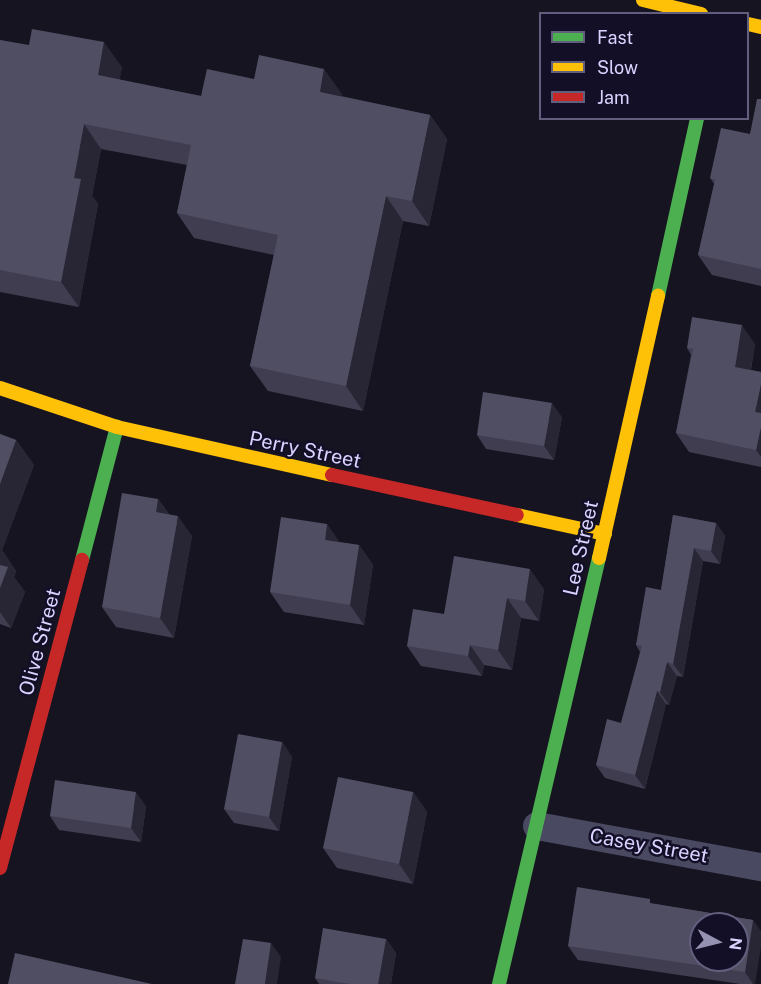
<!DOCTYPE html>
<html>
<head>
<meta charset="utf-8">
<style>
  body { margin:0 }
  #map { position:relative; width:761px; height:984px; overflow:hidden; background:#161421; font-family:"Public Sans",sans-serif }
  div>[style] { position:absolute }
  .street>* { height:28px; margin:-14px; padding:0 14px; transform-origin:14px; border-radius:14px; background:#4a4962 }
  .fast>* { height:14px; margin:-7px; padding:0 7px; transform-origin:7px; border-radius:7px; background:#4caf50 }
  .slow>* { height:14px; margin:-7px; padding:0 7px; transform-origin:7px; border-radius:7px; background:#ffc107 }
  .jam>* { height:14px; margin:-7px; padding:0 7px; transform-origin:7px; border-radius:7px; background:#c62828 }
  .wall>* { inset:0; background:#403d50 }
  .shaded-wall>* { inset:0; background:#282635 }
  .building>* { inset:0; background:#504e63 }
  span { translate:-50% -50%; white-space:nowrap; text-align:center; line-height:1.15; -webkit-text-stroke:5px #130f26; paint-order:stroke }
  .street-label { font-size:20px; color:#d9d4ff }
  .legend { position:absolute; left:539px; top:12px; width:210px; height:108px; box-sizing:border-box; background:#130f26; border:2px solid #625e7d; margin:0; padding:8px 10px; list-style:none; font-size:18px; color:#d9d4ff }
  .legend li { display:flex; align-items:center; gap:12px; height:30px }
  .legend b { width:30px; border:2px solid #625e7d }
  .north { position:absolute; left:689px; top:912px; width:60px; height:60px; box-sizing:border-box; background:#130f26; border:2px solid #625e7d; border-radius:50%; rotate:97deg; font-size:16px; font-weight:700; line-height:24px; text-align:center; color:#d9d4ff }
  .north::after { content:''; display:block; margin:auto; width:21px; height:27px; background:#9591b1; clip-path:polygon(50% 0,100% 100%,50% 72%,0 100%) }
</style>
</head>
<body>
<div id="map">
  <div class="street">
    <i style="left:537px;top:826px;width:228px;rotate:10.4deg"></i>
  </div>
  <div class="fast">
    <i style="left:658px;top:296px;width:182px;rotate:-77.6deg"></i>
    <i style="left:82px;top:560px;width:138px;rotate:-75.3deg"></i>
    <i style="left:499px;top:984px;width:438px;rotate:-76.8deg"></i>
  </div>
  <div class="slow">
    <i style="left:643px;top:0;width:60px;rotate:13.6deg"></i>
    <i style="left:748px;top:24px;width:13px;rotate:13deg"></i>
    <i style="left:0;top:388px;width:123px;rotate:18.4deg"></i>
    <i style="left:117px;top:427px;width:220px;rotate:12.6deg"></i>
    <i style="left:517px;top:515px;width:90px;rotate:12.2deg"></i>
    <i style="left:599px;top:558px;width:269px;rotate:-77.3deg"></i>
  </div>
  <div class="jam">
    <i style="left:332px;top:475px;width:189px;rotate:12.2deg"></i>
    <i style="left:0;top:868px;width:319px;rotate:-75.1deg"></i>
  </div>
  <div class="wall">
    <i style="clip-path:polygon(0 40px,122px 67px,119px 80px,201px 96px,254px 79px,342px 94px,341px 96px,430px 115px,447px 139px,429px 226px,403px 221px,363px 411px,268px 391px,250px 366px,274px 255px,194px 238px,177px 213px,187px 165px,101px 149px,92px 196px,98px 204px,79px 307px,0 292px)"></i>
    <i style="clip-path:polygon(761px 99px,761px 286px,712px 275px,698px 255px,714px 184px,710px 178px,750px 134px)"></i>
    <i style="clip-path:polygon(755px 344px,751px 370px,761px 372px,761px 467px,689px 452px,676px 433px,691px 355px,687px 348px)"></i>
    <i style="clip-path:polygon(562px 417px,554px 460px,486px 449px,477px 435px)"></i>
    <i style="clip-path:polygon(0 434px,16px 440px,34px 465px,2px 550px,16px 571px,14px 577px,25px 592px,11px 628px,0 624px)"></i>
    <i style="clip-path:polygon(158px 499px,169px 514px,192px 536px,174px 638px,116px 627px,102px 607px)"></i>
    <i style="clip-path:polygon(673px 515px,716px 523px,725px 536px,720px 564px,703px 561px,683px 677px,677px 676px,669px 705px,666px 704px,645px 789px,605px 778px,596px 765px,621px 723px,640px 652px,636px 645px,661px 590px)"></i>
    <i style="clip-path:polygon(327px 524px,339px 542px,359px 545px,373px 565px,364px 625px,284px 612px,270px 592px)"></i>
    <i style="clip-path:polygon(544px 589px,539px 621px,521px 618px,512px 670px,484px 665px,482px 676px,421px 666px,407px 646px,444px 614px)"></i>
    <i style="clip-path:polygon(282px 742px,292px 757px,279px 831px,234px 823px,224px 809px)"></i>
    <i style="clip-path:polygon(413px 792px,427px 812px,413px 884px,337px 868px,323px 848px)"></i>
    <i style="clip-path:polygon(146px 806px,141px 842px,59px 830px,50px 816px)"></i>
    <i style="clip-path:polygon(654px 904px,753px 920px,755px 984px,740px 984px,578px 960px,568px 946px)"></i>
    <i style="clip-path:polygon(386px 939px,396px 953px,391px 984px,319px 984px,315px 978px)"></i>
  </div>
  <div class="shaded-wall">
    <i style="clip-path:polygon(104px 42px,122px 67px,116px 100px,98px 75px)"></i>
    <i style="clip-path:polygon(324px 69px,342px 94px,337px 116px,320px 92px)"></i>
    <i style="clip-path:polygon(430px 115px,447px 139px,429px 226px,412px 201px)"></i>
    <i style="clip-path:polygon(84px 124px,101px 149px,92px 196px,98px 204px,79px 307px,61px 282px,74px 178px)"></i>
    <i style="clip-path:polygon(386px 196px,403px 221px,363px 411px,346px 386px)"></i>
    <i style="clip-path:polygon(742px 325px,755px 344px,748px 386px,735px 367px)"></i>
    <i style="clip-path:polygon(761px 384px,761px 420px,755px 412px)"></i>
    <i style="clip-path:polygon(552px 403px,562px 417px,554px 460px,544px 446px)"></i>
    <i style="clip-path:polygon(761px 427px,761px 457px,756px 450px)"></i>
    <i style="clip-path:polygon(16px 440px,34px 465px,2px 550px,16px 571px,14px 577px,25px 592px,11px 628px,0 612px,0 484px)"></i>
    <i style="clip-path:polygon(158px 499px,172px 519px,156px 512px)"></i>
    <i style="clip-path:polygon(178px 516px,192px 536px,174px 638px,160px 618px)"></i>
    <i style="clip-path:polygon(716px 523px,725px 536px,720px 564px,711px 551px)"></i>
    <i style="clip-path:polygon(327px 524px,341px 544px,325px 540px)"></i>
    <i style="clip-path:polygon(359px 545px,373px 565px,364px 625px,350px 605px)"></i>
    <i style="clip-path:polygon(694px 548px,703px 561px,683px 677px,673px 664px)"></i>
    <i style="clip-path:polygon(530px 569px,544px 589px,539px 621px,525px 601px)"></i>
    <i style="clip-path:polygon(507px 598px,521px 618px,512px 670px,498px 650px)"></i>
    <i style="clip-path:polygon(470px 645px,484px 665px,482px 676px,468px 656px)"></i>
    <i style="clip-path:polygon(667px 662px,677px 676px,669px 705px,660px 692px)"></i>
    <i style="clip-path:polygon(657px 691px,666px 704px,645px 789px,635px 775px)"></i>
    <i style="clip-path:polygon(282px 742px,292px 757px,279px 831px,269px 817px)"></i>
    <i style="clip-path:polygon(136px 792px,146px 806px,141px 842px,131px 828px)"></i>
    <i style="clip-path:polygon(413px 792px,427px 812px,413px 884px,399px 864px)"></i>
    <i style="clip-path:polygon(753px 920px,761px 931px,761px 947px,755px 984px,753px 984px,745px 972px)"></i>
    <i style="clip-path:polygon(386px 939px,396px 953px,391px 984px,378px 984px)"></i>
    <i style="clip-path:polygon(271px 943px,281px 957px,277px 984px,265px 984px)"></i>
  </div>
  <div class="building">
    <i style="clip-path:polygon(32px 29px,104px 42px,98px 75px,201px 96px,207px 69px,254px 79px,259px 55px,324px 69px,320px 92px,430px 115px,412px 201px,386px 196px,346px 386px,250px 366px,278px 235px,177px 213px,191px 145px,84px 124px,74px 178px,81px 179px,61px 282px,0 270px,0 40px,29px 45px)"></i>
    <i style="clip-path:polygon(757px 99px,761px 99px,761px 269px,698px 255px,715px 180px,710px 178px,721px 128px,750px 134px)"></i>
    <i style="clip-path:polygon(692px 317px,742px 325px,735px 367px,761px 372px,761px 384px,755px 412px,761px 413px,761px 427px,756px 450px,676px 433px,693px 349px,687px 348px)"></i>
    <i style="clip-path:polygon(483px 392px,552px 403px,544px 446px,477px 435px)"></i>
    <i style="clip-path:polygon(0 434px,16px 440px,0 484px)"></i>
    <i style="clip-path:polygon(122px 493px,158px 499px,156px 512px,178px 516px,160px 618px,102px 607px)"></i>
    <i style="clip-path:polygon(673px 515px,716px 523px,711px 551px,694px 548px,673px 664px,667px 662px,660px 692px,657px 691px,635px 775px,596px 765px,607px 719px,621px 723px,642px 646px,636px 645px,646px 587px,661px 590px)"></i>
    <i style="clip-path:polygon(281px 517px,327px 524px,325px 540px,359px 545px,350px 605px,270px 592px)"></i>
    <i style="clip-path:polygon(454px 556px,530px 569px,525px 601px,507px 598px,498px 650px,470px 645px,468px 656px,407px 646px,413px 609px,444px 614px)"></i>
    <i style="clip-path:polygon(0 565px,8px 567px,0 588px)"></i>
    <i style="clip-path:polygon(238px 734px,282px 742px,269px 817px,224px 809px)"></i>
    <i style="clip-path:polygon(338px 777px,413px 792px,399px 864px,323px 848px)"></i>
    <i style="clip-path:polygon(55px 780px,136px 792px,131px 828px,50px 816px)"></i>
    <i style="clip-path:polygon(evenodd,577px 887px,650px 899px,650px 903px,753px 920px,745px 972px,568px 946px,577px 887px,701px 924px,737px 924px,737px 960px,701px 960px,701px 924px)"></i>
    <i style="clip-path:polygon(323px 928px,386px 939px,378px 984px,350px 984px,315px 978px)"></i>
    <i style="clip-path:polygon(243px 939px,271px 943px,265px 984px,235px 984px)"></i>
    <i style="clip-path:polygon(15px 953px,152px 984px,8px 984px)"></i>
  </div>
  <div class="street-label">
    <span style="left:305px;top:450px;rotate:12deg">Perry Street</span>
    <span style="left:581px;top:548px;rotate:-77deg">Lee Street</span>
    <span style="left:40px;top:642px;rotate:-75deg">Olive Street</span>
    <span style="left:649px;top:846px;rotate:10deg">Casey Street</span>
  </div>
  <ul class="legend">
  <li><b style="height:8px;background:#4caf50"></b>Fast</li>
  <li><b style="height:8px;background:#ffc107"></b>Slow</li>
  <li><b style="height:8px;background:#c62828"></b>Jam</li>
  </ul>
  <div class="north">N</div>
</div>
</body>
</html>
